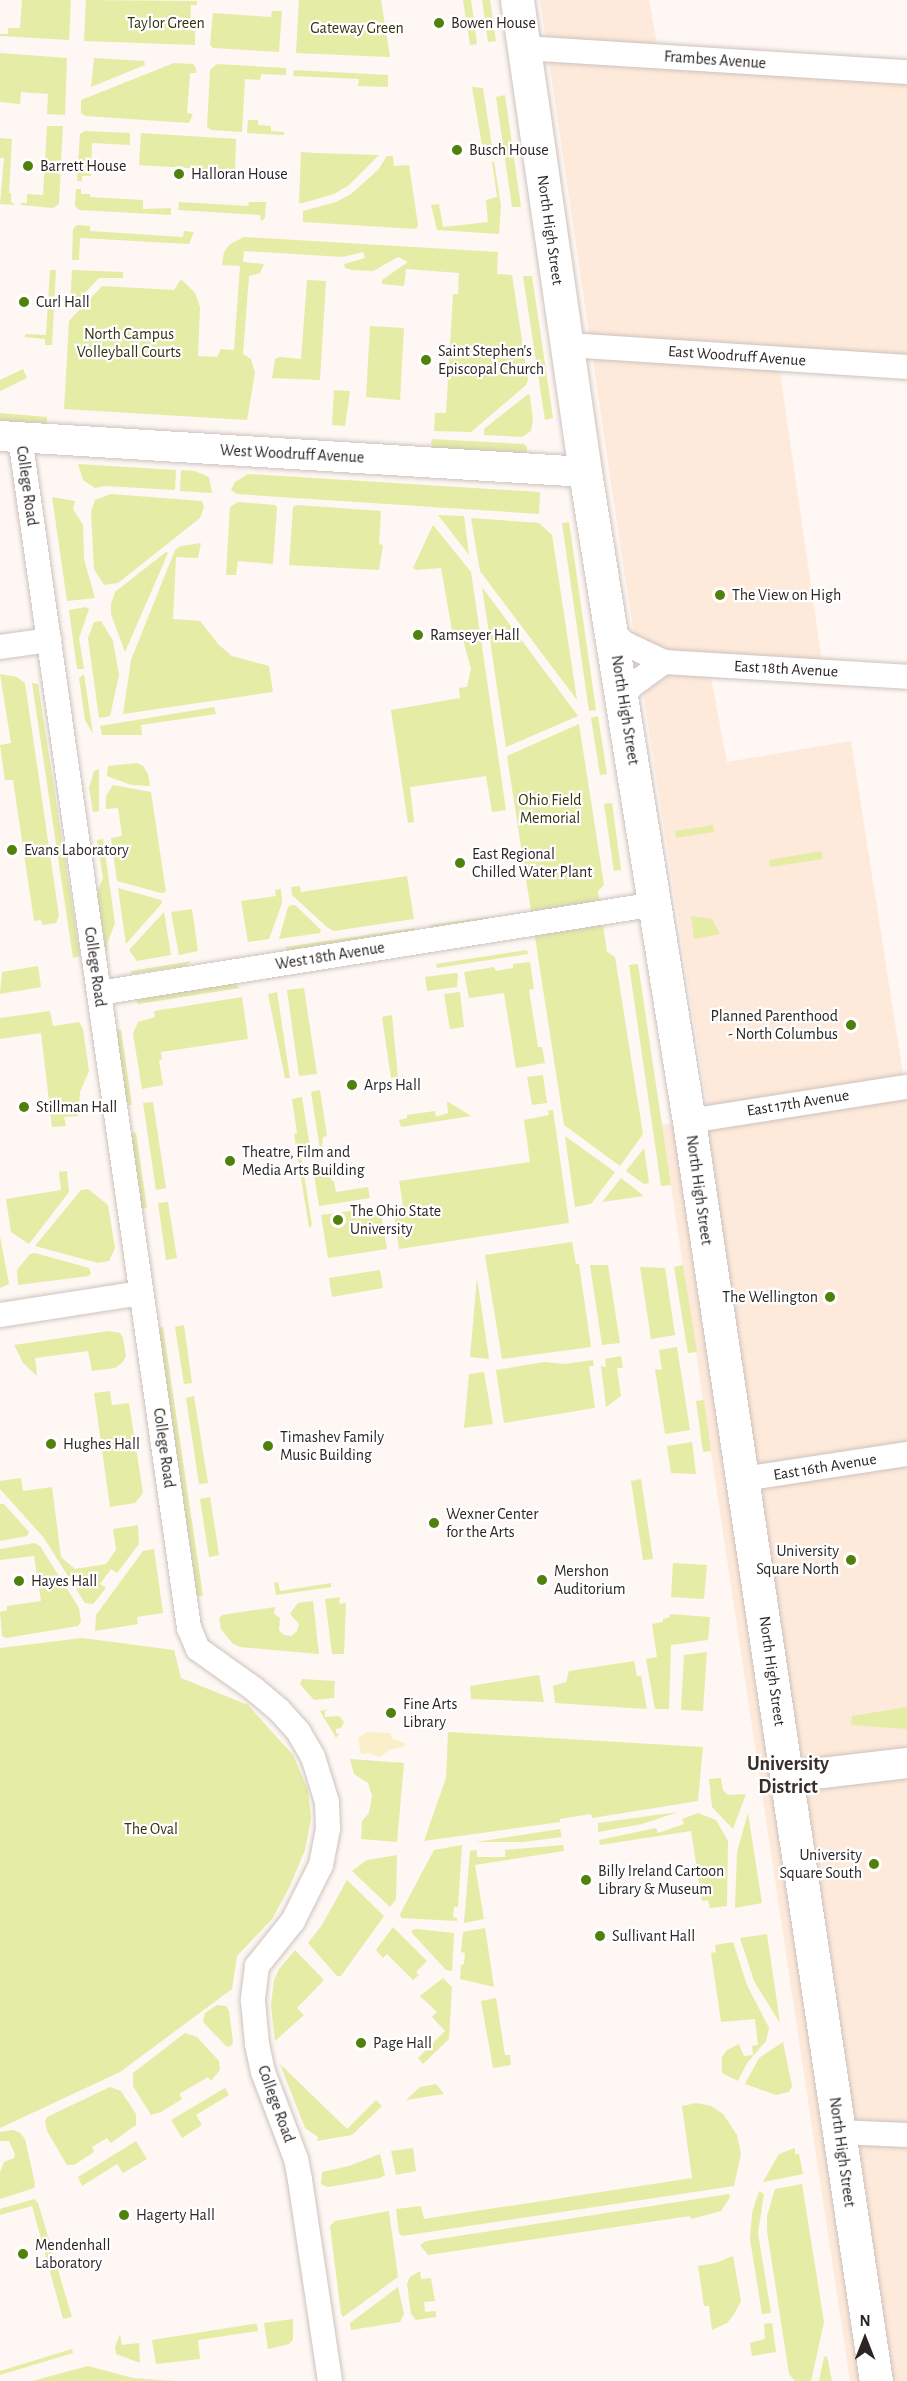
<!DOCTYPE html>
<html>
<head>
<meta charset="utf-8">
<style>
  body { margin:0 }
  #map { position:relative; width:907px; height:2381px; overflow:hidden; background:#fef7f3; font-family:"Alegreya Sans",sans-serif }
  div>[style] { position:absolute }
  .commercial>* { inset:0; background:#feeadb }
  .green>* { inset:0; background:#e5eca6 }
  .sand>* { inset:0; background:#f9efc9 }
  .roads { filter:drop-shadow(0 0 2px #cdc2bd) drop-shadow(0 0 2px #cdc2bd) }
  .minor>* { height:24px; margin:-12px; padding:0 12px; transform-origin:12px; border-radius:12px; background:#fff }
  .tertiary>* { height:30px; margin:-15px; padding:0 15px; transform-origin:15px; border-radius:15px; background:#fff }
  .primary>* { height:33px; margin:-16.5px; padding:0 16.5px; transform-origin:16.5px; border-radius:16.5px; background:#fff }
  .dots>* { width:16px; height:16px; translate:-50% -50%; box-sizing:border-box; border:3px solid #fff; border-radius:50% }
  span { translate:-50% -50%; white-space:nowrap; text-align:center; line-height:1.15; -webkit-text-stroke:4.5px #fff; paint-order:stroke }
  .park-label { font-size:16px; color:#31340e }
  .poi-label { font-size:16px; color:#2b2624 }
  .left { translate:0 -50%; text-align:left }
  .right { translate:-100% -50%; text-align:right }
  .street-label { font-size:16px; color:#2b2624 }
  .quarter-label { font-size:20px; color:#372f2b; font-weight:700 }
  .north { position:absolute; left:835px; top:2309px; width:60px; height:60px; -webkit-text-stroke:4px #fff; paint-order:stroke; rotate:0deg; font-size:16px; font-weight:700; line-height:24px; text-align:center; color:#2b2624 }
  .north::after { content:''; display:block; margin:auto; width:21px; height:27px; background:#2b2624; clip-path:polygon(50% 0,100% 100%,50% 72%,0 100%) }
</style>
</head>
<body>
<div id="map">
  <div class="commercial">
    <i style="clip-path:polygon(540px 0,649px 0,659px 54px,907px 72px,907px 368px,778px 358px,824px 676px,709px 667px,727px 762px,851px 741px,905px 1087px,907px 1108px,907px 2381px,850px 2381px,662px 1125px,709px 1117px,621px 551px)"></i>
  </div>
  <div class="green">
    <i style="clip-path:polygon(22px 0,71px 0,69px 40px,0 36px,0 34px,8px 34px,8px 28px,20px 28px)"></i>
    <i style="clip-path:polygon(86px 0,197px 1px,197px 5px,191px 5px,190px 30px,195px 31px,195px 45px,84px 41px)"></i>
    <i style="clip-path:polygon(299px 0,381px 0,390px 57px,296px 53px)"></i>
    <i style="clip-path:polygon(463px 0,471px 0,477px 44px,470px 45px)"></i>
    <i style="clip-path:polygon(482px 0,490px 0,496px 41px,488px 42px)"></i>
    <i style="clip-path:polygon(272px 11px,282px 11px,279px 52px,213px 48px,210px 45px,213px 13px,271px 17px)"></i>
    <i style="clip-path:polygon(0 53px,67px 58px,65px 115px,47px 114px,48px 94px,21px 92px,20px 104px,0 102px)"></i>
    <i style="clip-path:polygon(94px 58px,144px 61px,145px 65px,91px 87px)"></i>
    <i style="clip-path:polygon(174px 63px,193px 64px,196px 68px,196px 73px,190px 73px,187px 113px,193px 114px,189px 123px,86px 116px,81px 113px,81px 100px)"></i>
    <i style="clip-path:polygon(217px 64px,286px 68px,286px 75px,261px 74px,260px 80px,245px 79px,242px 132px,211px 130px,207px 127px,210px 70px)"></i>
    <i style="clip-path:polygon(294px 70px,388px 75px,388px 87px,358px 86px,359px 79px,293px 76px)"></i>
    <i style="clip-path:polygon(472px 87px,483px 88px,493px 153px,483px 151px)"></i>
    <i style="clip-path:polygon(505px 95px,521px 207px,512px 207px,496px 97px)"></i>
    <i style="clip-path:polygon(248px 120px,258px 120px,258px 125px,271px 126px,271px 131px,284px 132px,284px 135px,247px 133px)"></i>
    <i style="clip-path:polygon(47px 126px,63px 126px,59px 204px,53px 208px,21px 205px,20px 203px,27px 203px,27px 194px,43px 195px)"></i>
    <i style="clip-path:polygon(85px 131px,130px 133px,130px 145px,92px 143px,91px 176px,82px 176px,82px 181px,77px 181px,80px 134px)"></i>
    <i style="clip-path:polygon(141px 133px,236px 139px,235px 171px,139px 165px)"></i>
    <i style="clip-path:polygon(0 138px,12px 139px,9px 193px,11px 193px,11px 202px,15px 205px,0 204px,4px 158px,0 158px)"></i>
    <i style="clip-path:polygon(301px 152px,316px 153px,379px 155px,349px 185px,334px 194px,303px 203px,299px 203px)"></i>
    <i style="clip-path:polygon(387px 156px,393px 156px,394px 166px,409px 165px,418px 225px,416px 229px,303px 222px,303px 211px,336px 202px,351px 194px,378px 170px)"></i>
    <i style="clip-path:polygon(494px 161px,501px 206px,499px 234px,437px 230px,431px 205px,439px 204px,443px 227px,488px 222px,486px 200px,497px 197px,492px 162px)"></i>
    <i style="clip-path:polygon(76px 189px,81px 189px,81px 194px,90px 194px,90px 197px,143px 200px,143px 209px,171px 208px,171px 215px,79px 210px,75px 206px)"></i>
    <i style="clip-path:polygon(179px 202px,248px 206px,249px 202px,266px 202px,265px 218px,261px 221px,260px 215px,178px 210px)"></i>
    <i style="clip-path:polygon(77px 225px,90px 226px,90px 231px,183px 237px,184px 231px,194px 232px,189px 244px,80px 238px,79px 260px,72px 260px,73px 229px)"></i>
    <i style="clip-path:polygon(244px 237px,498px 252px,497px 274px,512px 275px,528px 380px,526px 385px,471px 432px,434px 431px,435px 413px,446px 413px,453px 294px,458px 294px,459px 273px,406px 269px,404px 286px,382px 284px,382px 280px,408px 262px,398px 257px,373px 271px,352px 270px,345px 268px,344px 264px,365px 258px,363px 252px,343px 257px,244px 251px,243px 262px,264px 264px,260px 273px,249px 276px,243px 354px,251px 359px,255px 373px,247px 420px,64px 409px,69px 321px,102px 286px,174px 290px,181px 279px,195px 293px,200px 307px,198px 356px,217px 357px,221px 349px,234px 350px,240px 266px,222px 265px,224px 252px,230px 244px)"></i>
    <i style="clip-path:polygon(50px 270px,56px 270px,52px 345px,45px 345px,45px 339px,25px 337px,25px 334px,46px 335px)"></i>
    <i style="clip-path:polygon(72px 270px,123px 272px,123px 278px,99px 278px,70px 309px)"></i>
    <i style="clip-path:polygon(523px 276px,532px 276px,553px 418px,545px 420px)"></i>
    <i style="clip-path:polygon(307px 280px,326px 281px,320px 380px,272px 378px,275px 359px,280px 357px,301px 359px)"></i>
    <i style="clip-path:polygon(370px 326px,404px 328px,400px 400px,366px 397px)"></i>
    <i style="clip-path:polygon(23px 369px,27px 378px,0 391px,0 380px)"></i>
    <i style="clip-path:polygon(334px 390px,350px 391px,345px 426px,332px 425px)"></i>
    <i style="clip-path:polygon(528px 394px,530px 396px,533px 420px,531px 431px,522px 437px,484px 435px,484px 429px)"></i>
    <i style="clip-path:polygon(0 413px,47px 417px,47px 427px,0 424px)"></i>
    <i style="clip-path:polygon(432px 439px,524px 444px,527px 447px,527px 455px,437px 452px,431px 444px)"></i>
    <i style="clip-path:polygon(78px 464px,176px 470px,175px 490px,105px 486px,95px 488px,83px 480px)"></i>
    <i style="clip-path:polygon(181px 470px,195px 471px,209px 477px,212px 493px,180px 491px)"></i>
    <i style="clip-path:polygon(248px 474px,540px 492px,539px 514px,237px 494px,231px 490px,235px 482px)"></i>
    <i style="clip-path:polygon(111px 494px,202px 501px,204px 507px,200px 518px,118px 583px,104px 585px,94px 569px,91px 512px,95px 500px)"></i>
    <i style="clip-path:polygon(52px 497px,75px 501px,73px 509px,83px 525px,84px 559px,95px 598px,67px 601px)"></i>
    <i style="clip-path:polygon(238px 502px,275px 505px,277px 508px,273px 564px,238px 561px,236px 575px,226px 575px,230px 507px)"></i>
    <i style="clip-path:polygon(297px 505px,381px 511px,379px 544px,383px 545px,379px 570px,289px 565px,293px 507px)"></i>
    <i style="clip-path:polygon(438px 515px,464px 516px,469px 555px)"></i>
    <i style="clip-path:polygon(471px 518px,539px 523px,552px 535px,577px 700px,480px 571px)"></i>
    <i style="clip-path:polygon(569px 522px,596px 710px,589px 711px,562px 523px)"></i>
    <i style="clip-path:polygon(433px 525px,471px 572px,506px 810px,492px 812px,486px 776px,410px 787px,414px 822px,408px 823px,391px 710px,460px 698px,459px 688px,467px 687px,471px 669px,464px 643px,459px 636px,453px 636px,441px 568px,416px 570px,413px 568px)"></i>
    <i style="clip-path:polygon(201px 543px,198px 558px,176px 557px,173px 619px,200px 621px,219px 645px,232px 656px,269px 666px,273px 692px,123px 714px,131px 660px,175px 550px,181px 546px)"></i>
    <i style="clip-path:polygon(166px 552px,168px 553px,125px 652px,111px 614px,111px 604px,115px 592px)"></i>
    <i style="clip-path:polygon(482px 587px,578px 716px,506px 747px)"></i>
    <i style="clip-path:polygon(86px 607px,89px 609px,79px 638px,84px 669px,77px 669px,69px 610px)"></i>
    <i style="clip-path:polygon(101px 621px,113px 641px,119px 675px,110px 716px,99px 718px,88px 638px,94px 622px)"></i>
    <i style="clip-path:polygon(0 674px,17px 677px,25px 683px,59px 916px,56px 923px,42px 925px,41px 920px,34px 921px,13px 780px,5px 780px,0 745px,11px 743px)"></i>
    <i style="clip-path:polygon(84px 674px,93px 734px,85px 720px,79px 678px)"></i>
    <i style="clip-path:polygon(32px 683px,38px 684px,80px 956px,73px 958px)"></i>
    <i style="clip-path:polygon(214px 707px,216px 714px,141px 725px,142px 735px,102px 735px,100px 726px)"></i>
    <i style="clip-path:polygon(598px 716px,607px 774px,600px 775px,591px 718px)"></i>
    <i style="clip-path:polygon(579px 724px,604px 885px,598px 891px,607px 952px,615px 957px,643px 1134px,620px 1166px,564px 1125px,507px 756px)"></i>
    <i style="clip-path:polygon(137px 763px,143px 766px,148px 774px,150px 786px,131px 785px,107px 776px,108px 766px)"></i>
    <i style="clip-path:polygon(99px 769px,99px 811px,93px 812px,89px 788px,94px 771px)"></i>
    <i style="clip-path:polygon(113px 785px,151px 792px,166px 892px,161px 893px,117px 881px,111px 838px,122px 836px,119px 814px,118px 808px,106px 809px,106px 796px)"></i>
    <i style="clip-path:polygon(612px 803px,621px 870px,614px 871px,604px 804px)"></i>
    <i style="clip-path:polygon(713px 825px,714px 832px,676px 838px,675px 831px)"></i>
    <i style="clip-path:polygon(103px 839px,115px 923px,107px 944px,108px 950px,102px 950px,94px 899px,103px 878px,97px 840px)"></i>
    <i style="clip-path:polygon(821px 851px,823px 859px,770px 867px,769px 860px)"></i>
    <i style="clip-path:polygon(407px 876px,414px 919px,334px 931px,328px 928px,292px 895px,291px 887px,300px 886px,301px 892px)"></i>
    <i style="clip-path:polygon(118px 888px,161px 900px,162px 903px,126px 944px)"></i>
    <i style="clip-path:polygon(281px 889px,282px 903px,269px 939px,248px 942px,241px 901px,276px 896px,275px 890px)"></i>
    <i style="clip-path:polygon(292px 905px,295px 905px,321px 930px,320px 933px,279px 939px,288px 907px)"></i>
    <i style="clip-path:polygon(192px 909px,198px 951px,179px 955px,171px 912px)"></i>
    <i style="clip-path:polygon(164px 912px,171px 955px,137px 961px,129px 950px)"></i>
    <i style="clip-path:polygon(691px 916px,712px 919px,720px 934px,694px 939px)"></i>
    <i style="clip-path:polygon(488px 917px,485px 920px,432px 928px,430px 925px)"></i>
    <i style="clip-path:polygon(415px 928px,414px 932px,288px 951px,285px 947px)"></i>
    <i style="clip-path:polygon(527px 950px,528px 954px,437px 968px,436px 964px)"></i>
    <i style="clip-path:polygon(192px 961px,185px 966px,131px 974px,131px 971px)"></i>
    <i style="clip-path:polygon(530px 962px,534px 989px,529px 990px,538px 1047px,542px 1047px,545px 1063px,516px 1068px,504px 993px,469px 998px,464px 972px,494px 967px,496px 971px,513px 968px,513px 964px)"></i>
    <i style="clip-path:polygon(638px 964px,662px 1125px,671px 1185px,661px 1186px,629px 965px)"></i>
    <i style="clip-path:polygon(38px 966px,41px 987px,0 994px,2px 972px)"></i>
    <i style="clip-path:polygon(455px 973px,458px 974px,457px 987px,427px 991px,425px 977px)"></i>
    <i style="clip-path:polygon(233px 983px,240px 988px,138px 1004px,136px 998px)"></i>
    <i style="clip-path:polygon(304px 988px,317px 1074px,299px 1076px,287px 990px)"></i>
    <i style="clip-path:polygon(277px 992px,290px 1078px,285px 1078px,268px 994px)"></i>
    <i style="clip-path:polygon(460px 992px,464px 1027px,450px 1029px,444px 994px)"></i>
    <i style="clip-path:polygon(242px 997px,248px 1039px,161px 1052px,162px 1059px,159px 1060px,163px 1085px,142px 1089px,133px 1034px,138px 1022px,155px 1017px,154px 1011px)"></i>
    <i style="clip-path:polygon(50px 1011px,53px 1026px,79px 1022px,83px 1029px,89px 1071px,80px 1092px,78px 1116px,64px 1117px,66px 1126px,52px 1127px,41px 1033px,0 1039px,0 1018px)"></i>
    <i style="clip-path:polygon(392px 1015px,398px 1077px,391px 1078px,382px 1017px)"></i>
    <i style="clip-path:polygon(115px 1030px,121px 1030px,132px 1105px,126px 1105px)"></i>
    <i style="clip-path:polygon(543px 1075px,547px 1103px,532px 1105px,527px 1077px)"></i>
    <i style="clip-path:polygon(320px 1090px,327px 1136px,323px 1137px,321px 1156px,311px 1092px)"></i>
    <i style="clip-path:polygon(302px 1097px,310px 1147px,300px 1149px,312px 1225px,309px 1228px,294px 1134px,297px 1133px,292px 1099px)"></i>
    <i style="clip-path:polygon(447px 1101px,471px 1116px,401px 1127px,399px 1120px,407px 1118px,407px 1115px,435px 1111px,436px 1117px,448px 1113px)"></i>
    <i style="clip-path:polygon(153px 1102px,166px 1188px,156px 1190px,143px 1103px)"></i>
    <i style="clip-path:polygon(553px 1110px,569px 1223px,399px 1249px,393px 1207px,403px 1205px,399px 1181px,530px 1162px,524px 1120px,549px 1115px,548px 1111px)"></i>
    <i style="clip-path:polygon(136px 1133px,147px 1208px,140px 1209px,130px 1134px)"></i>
    <i style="clip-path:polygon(565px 1136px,615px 1172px,591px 1204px,575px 1207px)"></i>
    <i style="clip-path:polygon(644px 1148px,649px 1183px,644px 1184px,626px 1171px)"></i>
    <i style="clip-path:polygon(325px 1167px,326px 1174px,330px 1173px,332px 1181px,334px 1181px,336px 1192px,368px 1187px,370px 1198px,319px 1206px,313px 1168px)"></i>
    <i style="clip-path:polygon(67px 1171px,69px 1192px,29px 1244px,11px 1232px,6px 1199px,61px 1190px,59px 1172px)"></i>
    <i style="clip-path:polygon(621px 1178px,644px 1196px,602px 1202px)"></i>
    <i style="clip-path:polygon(88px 1189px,108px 1205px,115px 1248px,109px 1261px,98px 1263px,35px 1246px,81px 1190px)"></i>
    <i style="clip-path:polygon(168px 1202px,177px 1258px,166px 1260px,158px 1203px)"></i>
    <i style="clip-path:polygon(371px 1208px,372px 1210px,380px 1209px,387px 1249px,328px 1258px,321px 1215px)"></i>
    <i style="clip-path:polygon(0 1236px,9px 1284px,0 1288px)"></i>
    <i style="clip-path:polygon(572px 1242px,576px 1264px,579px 1264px,591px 1347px,502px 1359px,485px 1255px)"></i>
    <i style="clip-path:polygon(35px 1253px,89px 1268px,91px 1273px,89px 1276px,18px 1285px,17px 1270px,30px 1254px)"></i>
    <i style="clip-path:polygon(590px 1265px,608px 1265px,620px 1343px,602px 1345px)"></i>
    <i style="clip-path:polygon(683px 1265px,697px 1352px,688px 1353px,674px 1267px)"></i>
    <i style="clip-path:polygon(640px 1267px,665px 1268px,675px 1335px,651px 1339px)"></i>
    <i style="clip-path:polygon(380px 1270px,383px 1288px,332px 1297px,329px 1278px)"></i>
    <i style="clip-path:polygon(477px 1278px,489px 1359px,470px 1357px)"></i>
    <i style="clip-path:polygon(184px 1325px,192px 1383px,184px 1384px,175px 1327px)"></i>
    <i style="clip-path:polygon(163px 1327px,203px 1596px,197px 1596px,158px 1328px)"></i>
    <i style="clip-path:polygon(109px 1331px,120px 1333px,123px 1338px,126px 1356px,123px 1362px,115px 1368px,92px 1371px,88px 1351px,35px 1358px,37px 1376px,23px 1363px,14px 1345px)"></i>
    <i style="clip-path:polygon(677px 1347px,690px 1430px,665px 1434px,655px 1369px,662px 1370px,659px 1350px)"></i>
    <i style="clip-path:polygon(621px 1356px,623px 1368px,617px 1368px,621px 1396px,606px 1407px,601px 1366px,606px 1367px,605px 1359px)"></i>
    <i style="clip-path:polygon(593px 1360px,594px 1366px,589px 1366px,595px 1408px,504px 1423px,496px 1370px,544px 1362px,565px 1364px)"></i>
    <i style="clip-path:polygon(484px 1372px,493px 1424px,464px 1428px,469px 1374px)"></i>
    <i style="clip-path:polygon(110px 1391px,112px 1405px,129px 1403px,143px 1493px,135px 1503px,110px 1507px,94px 1393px)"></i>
    <i style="clip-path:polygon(194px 1396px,208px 1483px,199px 1484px,186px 1398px)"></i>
    <i style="clip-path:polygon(704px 1400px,711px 1451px,703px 1452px,696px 1401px)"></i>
    <i style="clip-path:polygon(692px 1442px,696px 1474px,671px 1473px,667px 1446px)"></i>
    <i style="clip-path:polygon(21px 1478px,23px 1491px,52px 1487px,61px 1557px,75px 1569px,106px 1564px,116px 1550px,113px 1529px,138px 1525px,139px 1544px,117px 1573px,111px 1569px,100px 1584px,106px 1588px,93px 1604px,85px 1603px,44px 1538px,0 1489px,0 1481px)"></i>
    <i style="clip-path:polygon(641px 1479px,653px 1559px,643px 1560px,631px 1481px)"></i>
    <i style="clip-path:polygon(210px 1497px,219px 1555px,209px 1557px,200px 1499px)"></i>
    <i style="clip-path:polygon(0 1504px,4px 1504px,29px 1532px,27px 1536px,0 1541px)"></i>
    <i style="clip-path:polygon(34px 1543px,40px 1546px,79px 1608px,81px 1621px,78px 1626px,6px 1638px,2px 1636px,0 1612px,7px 1610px,7px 1606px,41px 1601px,34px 1556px,0 1560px,0 1549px)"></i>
    <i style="clip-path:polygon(154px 1549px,163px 1613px,137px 1617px,138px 1624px,95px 1631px,96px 1615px,143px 1551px)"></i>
    <i style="clip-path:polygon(673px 1563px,707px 1565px,704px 1599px,671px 1597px)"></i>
    <i style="clip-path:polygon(278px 1582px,280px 1591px,331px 1583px,331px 1587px,276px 1595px,274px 1583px)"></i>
    <i style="clip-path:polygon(340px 1597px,339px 1604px,346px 1603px,344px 1654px,332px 1654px,325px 1599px)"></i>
    <i style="clip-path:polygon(313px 1601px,319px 1654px,240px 1647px,232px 1643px,221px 1629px,219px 1618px,222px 1615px,275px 1607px,274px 1614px,280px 1618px,279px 1630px,284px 1635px,291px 1636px,297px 1631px,299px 1624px,290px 1614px,291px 1612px,298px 1603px)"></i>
    <i style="clip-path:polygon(670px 1614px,710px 1617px,708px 1640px,671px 1645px,669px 1709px,655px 1709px,646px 1659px,657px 1657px,652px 1624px,663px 1622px,663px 1619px,670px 1617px)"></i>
    <i style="clip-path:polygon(82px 1638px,174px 1650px,181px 1678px,248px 1705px,293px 1755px,308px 1790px,311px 1819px,305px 1850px,289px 1888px,272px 1919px,237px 1956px,232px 1989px,120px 2072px,0 2128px,0 1648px)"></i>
    <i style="clip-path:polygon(707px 1652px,703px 1711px,681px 1710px,684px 1655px)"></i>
    <i style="clip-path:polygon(634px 1661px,637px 1676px,641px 1676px,647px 1709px,555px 1703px,553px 1686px,566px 1682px,569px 1671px)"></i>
    <i style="clip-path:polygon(539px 1675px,544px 1702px,471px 1699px,470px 1686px)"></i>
    <i style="clip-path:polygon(302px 1679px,335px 1681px,334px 1698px,314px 1700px,300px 1684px)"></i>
    <i style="clip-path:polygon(907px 1707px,907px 1729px,851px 1725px,852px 1716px)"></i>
    <i style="clip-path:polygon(329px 1709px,325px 1711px,325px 1717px,339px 1716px,344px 1722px,341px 1728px,336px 1729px,336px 1733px,339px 1734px,336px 1738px,320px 1711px)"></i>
    <i style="clip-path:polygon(448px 1732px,703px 1747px,698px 1801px,592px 1818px,591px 1814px,560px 1819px,560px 1822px,424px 1841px,446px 1778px)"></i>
    <i style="clip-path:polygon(350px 1759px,404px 1763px,397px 1842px,361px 1839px,362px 1821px,369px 1813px,372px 1796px,368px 1783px,354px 1774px)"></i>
    <i style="clip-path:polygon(721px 1778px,723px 1790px,728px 1795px,746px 1794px,733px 1829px,712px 1807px,709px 1779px)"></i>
    <i style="clip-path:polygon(678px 1812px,642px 1824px,598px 1832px,598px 1823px)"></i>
    <i style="clip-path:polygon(698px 1813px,716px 1820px,728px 1841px,727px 1906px,710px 1908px,708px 1900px,702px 1901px,691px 1831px,600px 1845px,599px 1840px,656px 1828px,658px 1833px,684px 1824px,682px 1819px)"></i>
    <i style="clip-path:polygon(748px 1813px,762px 1903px,735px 1908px,737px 1852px)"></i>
    <i style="clip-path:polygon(560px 1829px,562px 1837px,523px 1842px,476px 1842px)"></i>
    <i style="clip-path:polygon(462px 1845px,458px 1907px,454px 1907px,453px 1917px,457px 1918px,457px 1921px,401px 1918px,400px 1914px,434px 1850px)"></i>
    <i style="clip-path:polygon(563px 1845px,564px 1851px,475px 1865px,484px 1919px,464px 1923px,470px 1851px,477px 1850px,477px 1857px,505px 1857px,505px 1850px)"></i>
    <i style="clip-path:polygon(397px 1855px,396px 1899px,390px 1907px,352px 1871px,367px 1860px)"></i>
    <i style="clip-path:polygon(347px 1880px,384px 1916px,341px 1976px,337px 1976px,308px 1943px,322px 1925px)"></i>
    <i style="clip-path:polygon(393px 1927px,427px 1961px,416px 1972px,419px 1975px,413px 1980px,387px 1954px,383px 1958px,376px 1950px)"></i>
    <i style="clip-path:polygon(485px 1928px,494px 1987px,460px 1979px,461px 1965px,464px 1964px,465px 1953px,461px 1952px,463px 1932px)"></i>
    <i style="clip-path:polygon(417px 1929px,454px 1933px,452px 1971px,446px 1970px,412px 1933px,412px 1930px)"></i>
    <i style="clip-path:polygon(767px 1934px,780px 2023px,754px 1981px,740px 1938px)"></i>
    <i style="clip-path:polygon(733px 1942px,747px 1985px,769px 2028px,766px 2041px,747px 2063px,738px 2081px,722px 2073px,722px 2057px,727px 2050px,739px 2044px,744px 2056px,753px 2055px,752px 2046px,758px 2045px,755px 2019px,721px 2022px,711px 1953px,716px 1952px,715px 1945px)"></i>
    <i style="clip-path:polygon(295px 1950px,324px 1980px,297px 2008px,304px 2015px,275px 2041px,271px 2005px,274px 1980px,279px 1969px)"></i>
    <i style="clip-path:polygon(443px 1978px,452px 1987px,449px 2039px,423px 2064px,418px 2058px,445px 2031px,432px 2017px,437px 2012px,420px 1996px)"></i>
    <i style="clip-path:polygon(496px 1998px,505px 2055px,510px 2055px,511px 2065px,493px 2068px,481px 2001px)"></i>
    <i style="clip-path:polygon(217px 2005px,226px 2006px,229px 2011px,233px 2042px,231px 2046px,227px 2047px,203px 2022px,205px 2013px)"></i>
    <i style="clip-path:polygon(185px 2033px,197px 2037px,219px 2061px,220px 2070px,211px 2081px,208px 2077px,179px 2094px,182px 2099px,161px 2112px,151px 2115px,133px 2086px,133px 2073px)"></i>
    <i style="clip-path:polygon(783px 2042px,792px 2086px,789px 2092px,776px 2095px,745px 2084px,759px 2058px)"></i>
    <i style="clip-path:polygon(280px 2064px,347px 2129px,376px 2100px,382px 2106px,352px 2135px,317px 2141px,318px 2137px,305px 2128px)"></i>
    <i style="clip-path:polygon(436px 2084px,444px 2094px,406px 2100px,420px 2087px)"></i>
    <i style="clip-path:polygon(110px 2087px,121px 2091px,136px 2114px,136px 2125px,111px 2143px,107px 2138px,92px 2147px,94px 2152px,74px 2165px,67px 2165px,47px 2131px,45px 2122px,47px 2117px)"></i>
    <i style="clip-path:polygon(225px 2088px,229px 2095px,196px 2115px,202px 2125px,182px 2138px,171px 2120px)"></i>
    <i style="clip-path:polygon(696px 2103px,711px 2106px,723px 2114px,737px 2135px,741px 2154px,734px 2186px,402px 2236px,399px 2233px,396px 2209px,421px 2206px,424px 2219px,692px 2178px,682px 2106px)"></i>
    <i style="clip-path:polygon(13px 2130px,20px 2133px,25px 2139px,35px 2184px,34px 2188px,0 2199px,0 2172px,4px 2162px,14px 2158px,15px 2154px,9px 2141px,0 2141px,0 2132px)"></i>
    <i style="clip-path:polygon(136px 2141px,147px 2159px,123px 2173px,117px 2164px,82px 2186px,78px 2177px)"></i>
    <i style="clip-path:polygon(413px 2148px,416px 2171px,396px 2175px,391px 2151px)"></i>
    <i style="clip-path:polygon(795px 2148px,795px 2154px,799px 2154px,803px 2174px,763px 2182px,779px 2154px)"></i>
    <i style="clip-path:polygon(380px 2154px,385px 2175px,380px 2178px,328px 2187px,321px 2184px,322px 2172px,349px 2166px)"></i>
    <i style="clip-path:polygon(802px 2184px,824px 2322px,811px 2381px,795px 2381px,789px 2374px,767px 2231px,767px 2216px,775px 2189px)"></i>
    <i style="clip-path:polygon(759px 2191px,764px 2194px,758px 2233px,771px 2313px,762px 2314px,750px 2239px,752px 2213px)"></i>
    <i style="clip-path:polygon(729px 2194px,730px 2197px,721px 2211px,691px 2219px,690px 2216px,428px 2255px,420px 2245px,426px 2241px)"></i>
    <i style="clip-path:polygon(34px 2199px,38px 2203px,72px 2317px,63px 2319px,32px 2206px,0 2215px,0 2209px)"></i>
    <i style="clip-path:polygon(389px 2211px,398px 2277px,343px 2317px,341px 2314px,330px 2226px,335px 2221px)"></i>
    <i style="clip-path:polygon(733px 2256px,741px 2301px,733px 2316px,727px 2323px,712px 2330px,709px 2306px,704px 2306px,698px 2266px,715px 2263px)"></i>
    <i style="clip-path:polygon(420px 2271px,421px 2279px,431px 2278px,435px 2301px,424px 2302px,425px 2312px,436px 2311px,436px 2317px,416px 2320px,411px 2314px,407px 2284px,410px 2277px)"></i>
    <i style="clip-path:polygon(398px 2287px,404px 2314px,400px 2322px,351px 2330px,350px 2323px)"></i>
    <i style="clip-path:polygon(293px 2319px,293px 2340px,289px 2344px,268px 2349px,264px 2323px)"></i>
    <i style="clip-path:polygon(772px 2323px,776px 2352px,752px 2356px,750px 2343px,765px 2339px,764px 2324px)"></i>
    <i style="clip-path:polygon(253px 2324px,257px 2324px,258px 2331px,198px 2340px,200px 2359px,156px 2364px,152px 2340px)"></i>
    <i style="clip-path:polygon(120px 2334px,122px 2345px,139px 2343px,140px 2363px,116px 2354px,115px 2347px)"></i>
    <i style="clip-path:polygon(72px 2349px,73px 2353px,0 2375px,0 2371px)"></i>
    <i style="clip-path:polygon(827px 2356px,832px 2381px,819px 2381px,824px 2357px)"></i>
    <i style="clip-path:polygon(88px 2366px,133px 2378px,174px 2381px,32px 2381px)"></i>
  </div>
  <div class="sand">
    <i style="clip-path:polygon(366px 1732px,390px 1733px,393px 1739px,405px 1743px,404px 1747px,392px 1749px,379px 1757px,369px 1753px,361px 1754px,358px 1738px)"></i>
  </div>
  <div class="roads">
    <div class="minor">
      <i style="left:524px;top:48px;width:384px;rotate:3.6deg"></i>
      <i style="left:568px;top:345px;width:340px;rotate:3.7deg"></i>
      <i style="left:20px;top:437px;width:1203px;rotate:81.92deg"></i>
      <i style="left:189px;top:1628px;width:23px;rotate:67deg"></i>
      <i style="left:198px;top:1649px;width:69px;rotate:35.5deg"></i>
      <i style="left:254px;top:1689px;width:33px;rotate:40deg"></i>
      <i style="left:279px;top:1710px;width:28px;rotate:48deg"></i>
      <i style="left:298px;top:1731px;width:30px;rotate:60deg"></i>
      <i style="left:313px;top:1757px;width:47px;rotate:72.7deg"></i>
      <i style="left:327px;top:1802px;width:27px;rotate:88deg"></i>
      <i style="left:328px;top:1829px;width:37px;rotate:101deg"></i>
      <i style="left:321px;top:1865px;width:63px;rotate:116.6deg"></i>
      <i style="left:293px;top:1921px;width:58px;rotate:128.7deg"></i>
      <i style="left:257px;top:1966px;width:35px;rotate:97deg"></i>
      <i style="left:253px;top:2001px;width:43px;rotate:84.7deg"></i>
      <i style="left:257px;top:2044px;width:29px;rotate:78deg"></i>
      <i style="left:263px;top:2072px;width:93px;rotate:69.2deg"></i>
      <i style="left:296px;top:2159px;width:21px;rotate:79deg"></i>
      <i style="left:300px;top:2180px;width:203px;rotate:81.5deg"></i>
      <i style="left:612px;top:631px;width:17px;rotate:45deg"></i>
      <i style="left:624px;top:643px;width:44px;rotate:25.4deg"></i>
      <i style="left:664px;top:662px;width:243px;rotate:3.5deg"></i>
      <i style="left:0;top:647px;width:50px;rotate:-8deg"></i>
      <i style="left:623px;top:698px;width:14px;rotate:-56deg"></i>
      <i style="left:631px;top:686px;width:41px;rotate:-36deg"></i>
      <i style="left:99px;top:993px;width:564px;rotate:-9.08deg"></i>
      <i style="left:689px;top:1121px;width:221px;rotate:-8.9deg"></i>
      <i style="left:0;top:1315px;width:143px;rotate:-8.9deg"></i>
      <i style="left:743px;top:1479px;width:166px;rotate:-8.7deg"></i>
      <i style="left:838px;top:2132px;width:69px;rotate:2.5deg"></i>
    </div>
    <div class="tertiary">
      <i style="left:0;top:436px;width:586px;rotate:3.52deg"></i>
      <i style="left:788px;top:1777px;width:120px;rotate:-6.7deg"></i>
    </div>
    <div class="primary">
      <i style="left:517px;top:0;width:477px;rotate:81.8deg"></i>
      <i style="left:585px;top:472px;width:657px;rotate:80.9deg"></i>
      <i style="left:689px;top:1121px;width:1274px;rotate:81.56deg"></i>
    </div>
  </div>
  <div class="dots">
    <i style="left:439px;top:23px;background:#51800c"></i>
    <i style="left:457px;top:150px;background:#51800c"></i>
    <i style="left:28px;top:166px;background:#51800c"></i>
    <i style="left:179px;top:174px;background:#51800c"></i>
    <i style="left:24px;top:302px;background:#51800c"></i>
    <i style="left:426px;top:360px;background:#51800c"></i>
    <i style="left:720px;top:595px;background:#51800c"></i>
    <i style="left:418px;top:635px;background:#51800c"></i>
    <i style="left:12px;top:850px;background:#51800c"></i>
    <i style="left:460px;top:863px;background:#51800c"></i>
    <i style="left:851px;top:1025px;background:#51800c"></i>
    <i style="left:352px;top:1085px;background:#51800c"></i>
    <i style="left:24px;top:1107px;background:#51800c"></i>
    <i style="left:230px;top:1161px;background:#51800c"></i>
    <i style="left:338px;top:1220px;background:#51800c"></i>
    <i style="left:830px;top:1297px;background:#51800c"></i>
    <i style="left:51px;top:1444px;background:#51800c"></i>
    <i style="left:268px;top:1446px;background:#51800c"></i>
    <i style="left:434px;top:1523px;background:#51800c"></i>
    <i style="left:851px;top:1560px;background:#51800c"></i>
    <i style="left:542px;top:1580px;background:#51800c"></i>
    <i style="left:19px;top:1581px;background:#51800c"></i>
    <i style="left:391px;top:1713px;background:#51800c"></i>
    <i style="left:874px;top:1864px;background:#51800c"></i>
    <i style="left:586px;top:1880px;background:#51800c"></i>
    <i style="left:600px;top:1936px;background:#51800c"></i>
    <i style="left:361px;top:2043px;background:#51800c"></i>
    <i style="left:124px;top:2215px;background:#51800c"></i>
    <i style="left:23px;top:2254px;background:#51800c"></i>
  </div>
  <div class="park-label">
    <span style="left:166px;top:23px">Taylor Green</span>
    <span style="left:357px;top:28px">Gateway Green</span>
    <span style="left:129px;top:343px">North Campus<br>Volleyball Courts</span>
    <span style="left:550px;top:809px">Ohio Field<br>Memorial</span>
    <span style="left:151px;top:1829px">The Oval</span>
  </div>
  <div class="poi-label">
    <span class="left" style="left:451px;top:23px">Bowen House</span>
    <span class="left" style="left:469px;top:150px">Busch House</span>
    <span class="left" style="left:40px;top:166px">Barrett House</span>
    <span class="left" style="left:191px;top:174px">Halloran House</span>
    <span class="left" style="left:36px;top:302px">Curl Hall</span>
    <span class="left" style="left:438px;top:360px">Saint Stephen's<br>Episcopal Church</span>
    <span class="left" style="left:732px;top:595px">The View on High</span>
    <span class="left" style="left:430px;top:635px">Ramseyer Hall</span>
    <span class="left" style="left:24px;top:850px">Evans Laboratory</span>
    <span class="left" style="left:472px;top:863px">East Regional<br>Chilled Water Plant</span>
    <span class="right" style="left:838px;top:1025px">Planned Parenthood<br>- North Columbus</span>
    <span class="left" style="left:364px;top:1085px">Arps Hall</span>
    <span class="left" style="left:36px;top:1107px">Stillman Hall</span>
    <span class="left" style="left:242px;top:1161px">Theatre, Film and<br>Media Arts Building</span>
    <span class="left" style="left:350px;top:1220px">The Ohio State<br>University</span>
    <span class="right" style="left:818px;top:1297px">The Wellington</span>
    <span class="left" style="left:280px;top:1446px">Timashev Family<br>Music Building</span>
    <span class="left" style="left:63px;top:1444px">Hughes Hall</span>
    <span class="left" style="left:446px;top:1523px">Wexner Center<br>for the Arts</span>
    <span class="right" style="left:839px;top:1560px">University<br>Square North</span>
    <span class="left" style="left:554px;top:1580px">Mershon<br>Auditorium</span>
    <span class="left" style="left:31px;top:1581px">Hayes Hall</span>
    <span class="left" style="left:403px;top:1713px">Fine Arts<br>Library</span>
    <span class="right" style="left:862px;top:1864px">University<br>Square South</span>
    <span class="left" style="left:598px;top:1880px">Billy Ireland Cartoon<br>Library &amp; Museum</span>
    <span class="left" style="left:612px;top:1936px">Sullivant Hall</span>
    <span class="left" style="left:373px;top:2043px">Page Hall</span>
    <span class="left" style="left:136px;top:2215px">Hagerty Hall</span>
    <span class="left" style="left:35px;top:2254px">Mendenhall<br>Laboratory</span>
  </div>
  <div class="street-label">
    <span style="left:715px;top:60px;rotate:4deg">Frambes Avenue</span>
    <span style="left:550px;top:230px;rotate:82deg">North High Street</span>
    <span style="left:737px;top:356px;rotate:4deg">East Woodruff Avenue</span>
    <span style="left:292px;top:454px;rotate:3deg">West Woodruff Avenue</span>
    <span style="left:27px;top:486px;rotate:82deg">College Road</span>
    <span style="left:786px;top:669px;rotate:3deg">East 18th Avenue</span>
    <span style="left:625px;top:710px;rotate:81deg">North High Street</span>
    <span style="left:330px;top:956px;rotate:-9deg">West 18th Avenue</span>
    <span style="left:95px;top:967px;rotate:82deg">College Road</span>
    <span style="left:798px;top:1103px;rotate:-9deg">East 17th Avenue</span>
    <span style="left:699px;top:1190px;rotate:82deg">North High Street</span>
    <span style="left:164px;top:1448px;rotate:82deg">College Road</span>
    <span style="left:825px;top:1467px;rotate:-9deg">East 16th Avenue</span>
    <span style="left:772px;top:1671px;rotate:82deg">North High Street</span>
    <span style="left:276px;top:2104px;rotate:70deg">College Road</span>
    <span style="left:842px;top:2152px;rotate:82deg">North High Street</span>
  </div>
  <div class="quarter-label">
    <span style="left:788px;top:1776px">University<br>District</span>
  </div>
  <div class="north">N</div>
</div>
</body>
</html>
